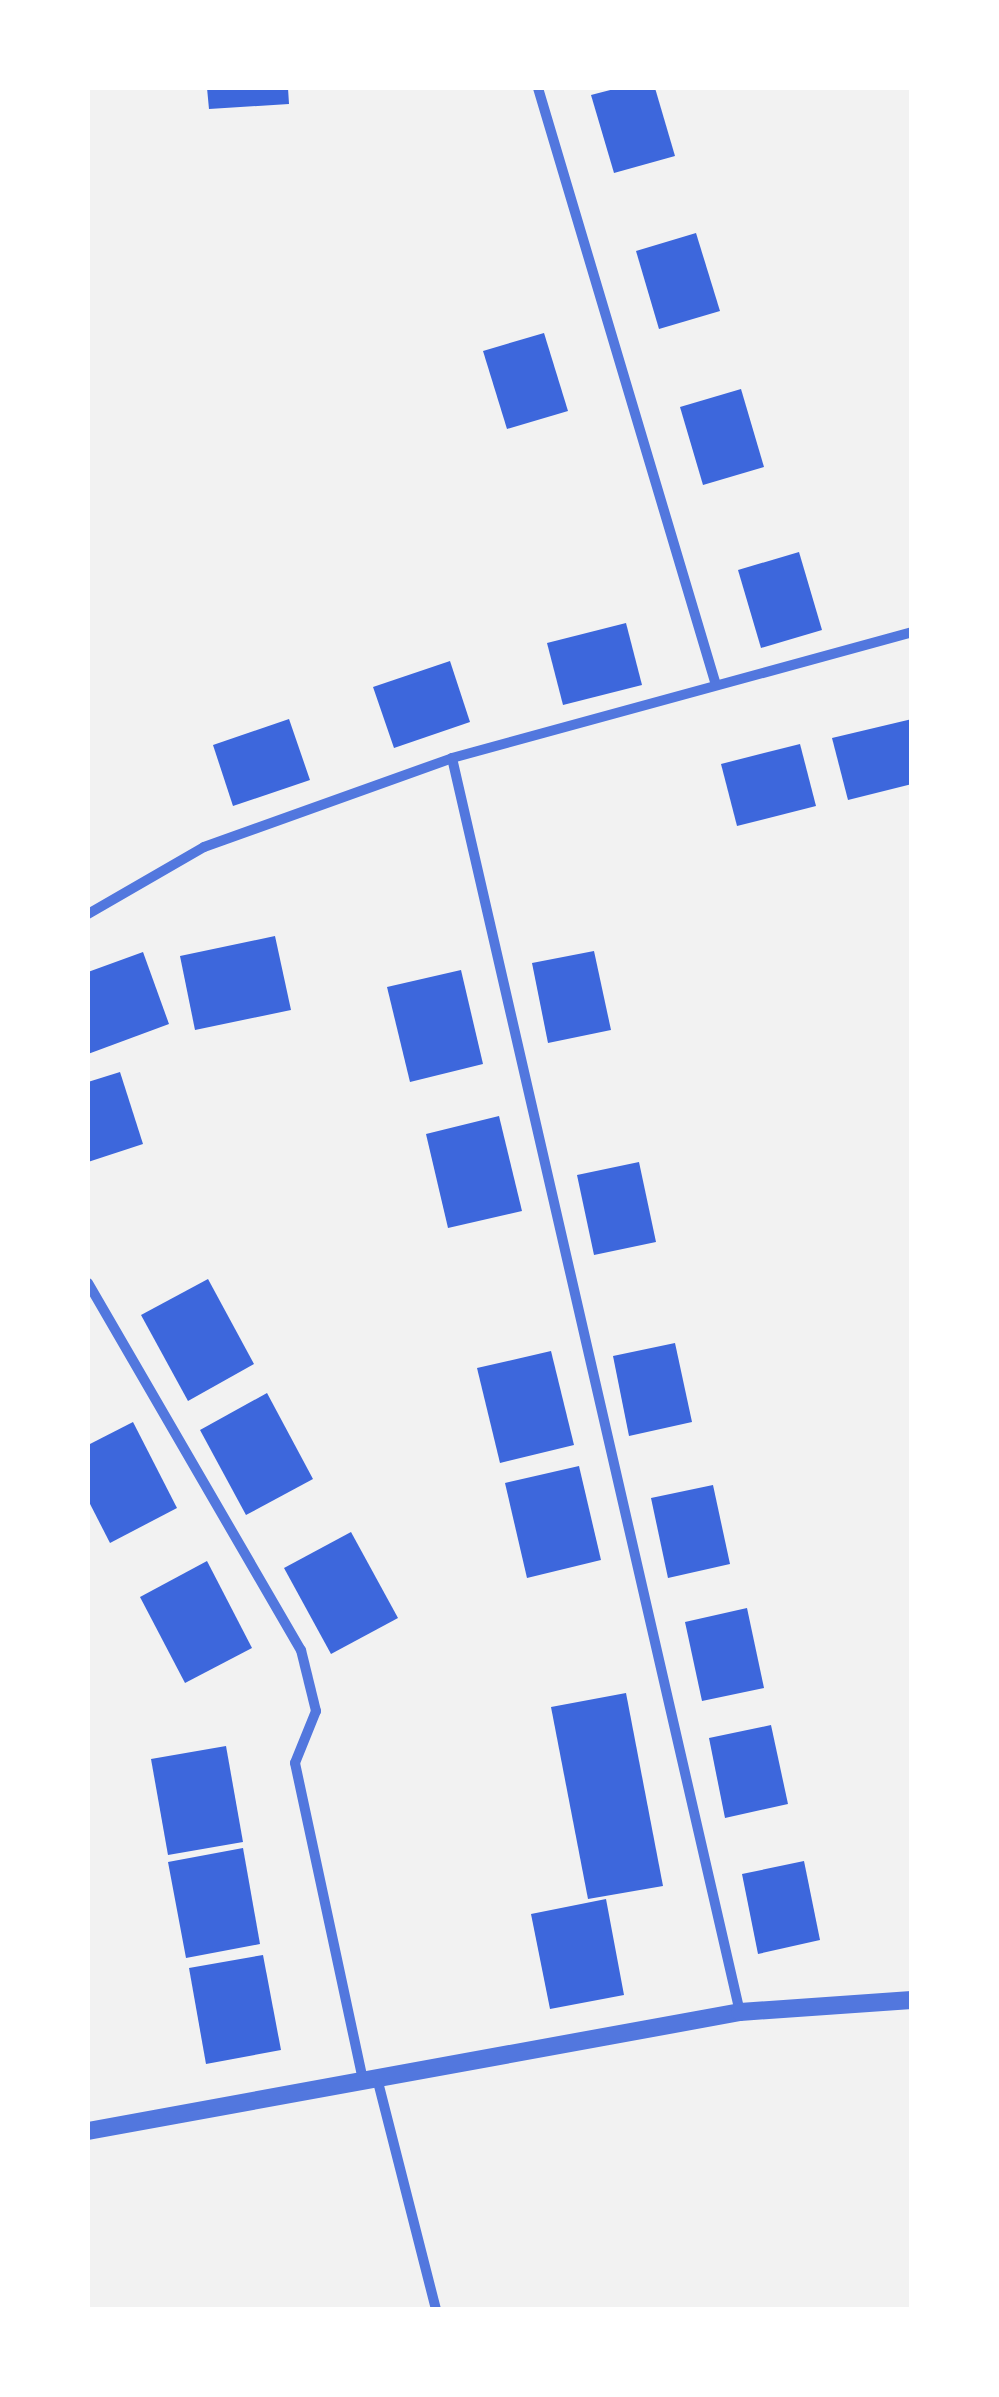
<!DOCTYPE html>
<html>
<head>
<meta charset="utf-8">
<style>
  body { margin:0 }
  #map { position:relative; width:999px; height:2397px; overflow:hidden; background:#f2f2f2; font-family:Merriweather,serif }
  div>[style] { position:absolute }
  .building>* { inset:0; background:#3d67dc }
  .minor>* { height:10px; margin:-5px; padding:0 5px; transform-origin:5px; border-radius:5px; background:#5277de }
  .tertiary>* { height:18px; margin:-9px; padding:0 9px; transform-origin:9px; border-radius:9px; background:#5277de }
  span { translate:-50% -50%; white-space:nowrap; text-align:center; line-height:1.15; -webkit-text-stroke:10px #fff; paint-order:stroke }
  .frame { position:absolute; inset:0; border:90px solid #fff; pointer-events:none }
</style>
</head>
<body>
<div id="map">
  <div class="building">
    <i style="clip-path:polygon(207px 88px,288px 88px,289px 104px,209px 109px)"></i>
    <i style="clip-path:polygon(618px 88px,655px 88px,675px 156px,614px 173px,591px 95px)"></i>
    <i style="clip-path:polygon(696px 233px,720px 311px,659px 329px,636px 251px)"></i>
    <i style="clip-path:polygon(544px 333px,568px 411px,507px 429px,483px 351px)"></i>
    <i style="clip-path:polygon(741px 389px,764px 467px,703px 485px,680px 407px)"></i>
    <i style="clip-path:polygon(799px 552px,822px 630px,761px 648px,738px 570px)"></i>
    <i style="clip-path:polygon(626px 623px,642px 685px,563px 705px,547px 643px)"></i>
    <i style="clip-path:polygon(450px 661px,470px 722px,394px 748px,373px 687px)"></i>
    <i style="clip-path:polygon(289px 719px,310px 780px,233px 806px,213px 745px)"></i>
    <i style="clip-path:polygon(912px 719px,912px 784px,848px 800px,832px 738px)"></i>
    <i style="clip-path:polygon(800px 744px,816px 806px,737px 826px,721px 764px)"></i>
    <i style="clip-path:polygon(275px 936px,291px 1010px,195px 1030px,180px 956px)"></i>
    <i style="clip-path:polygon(594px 951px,611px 1030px,548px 1043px,532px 963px)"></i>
    <i style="clip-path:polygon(143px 952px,169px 1024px,88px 1054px,88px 972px)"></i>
    <i style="clip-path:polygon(461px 970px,483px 1064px,410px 1082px,387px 987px)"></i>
    <i style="clip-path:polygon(120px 1072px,143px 1144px,88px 1162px,88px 1082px)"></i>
    <i style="clip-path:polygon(499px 1116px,522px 1211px,448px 1228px,426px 1134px)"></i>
    <i style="clip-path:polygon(639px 1162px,656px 1242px,594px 1255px,577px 1175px)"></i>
    <i style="clip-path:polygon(208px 1279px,254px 1364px,188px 1401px,141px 1315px)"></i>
    <i style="clip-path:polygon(675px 1343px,692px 1422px,629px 1436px,613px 1356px)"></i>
    <i style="clip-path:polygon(551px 1351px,574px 1445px,500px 1463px,477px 1368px)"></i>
    <i style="clip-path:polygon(267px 1393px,313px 1479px,246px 1515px,200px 1430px)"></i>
    <i style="clip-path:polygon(133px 1422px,177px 1508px,110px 1543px,88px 1500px,88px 1445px)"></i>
    <i style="clip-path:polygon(579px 1466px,601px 1560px,527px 1578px,505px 1483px)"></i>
    <i style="clip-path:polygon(713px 1485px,730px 1564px,668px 1578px,651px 1498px)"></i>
    <i style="clip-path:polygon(351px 1532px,398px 1618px,331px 1654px,284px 1568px)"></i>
    <i style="clip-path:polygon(207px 1561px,252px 1648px,185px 1683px,140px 1597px)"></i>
    <i style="clip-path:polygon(747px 1608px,764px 1688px,702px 1701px,685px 1622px)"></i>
    <i style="clip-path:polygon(626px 1693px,663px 1886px,588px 1899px,551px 1707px)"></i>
    <i style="clip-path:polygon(771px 1725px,788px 1804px,725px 1818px,709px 1738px)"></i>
    <i style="clip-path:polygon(226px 1746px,243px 1842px,168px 1855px,151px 1759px)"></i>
    <i style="clip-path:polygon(243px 1848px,260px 1944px,186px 1958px,168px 1862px)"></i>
    <i style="clip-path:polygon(804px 1861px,820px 1940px,758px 1954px,742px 1874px)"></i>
    <i style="clip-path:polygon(606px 1899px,624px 1995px,550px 2009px,531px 1914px)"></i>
    <i style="clip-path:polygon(263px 1955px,281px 2050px,206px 2064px,189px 1968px)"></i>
  </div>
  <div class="minor">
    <i style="left:538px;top:88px;width:623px;rotate:73.4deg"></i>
    <i style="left:452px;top:758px;width:1287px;rotate:77.07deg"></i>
    <i style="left:88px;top:914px;width:134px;rotate:-30deg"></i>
    <i style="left:204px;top:847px;width:263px;rotate:-19.7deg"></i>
    <i style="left:452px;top:758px;width:477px;rotate:-15.3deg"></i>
    <i style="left:88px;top:1283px;width:424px;rotate:59.9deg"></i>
    <i style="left:301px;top:1650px;width:63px;rotate:76.2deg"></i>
    <i style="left:316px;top:1711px;width:56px;rotate:112deg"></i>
    <i style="left:295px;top:1763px;width:324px;rotate:77.9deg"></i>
    <i style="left:377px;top:2078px;width:239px;rotate:75.7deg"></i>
  </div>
  <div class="tertiary">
    <i style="left:88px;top:2131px;width:663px;rotate:-10.34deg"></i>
    <i style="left:740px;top:2012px;width:172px;rotate:-4deg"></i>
  </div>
  <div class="frame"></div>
</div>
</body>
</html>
